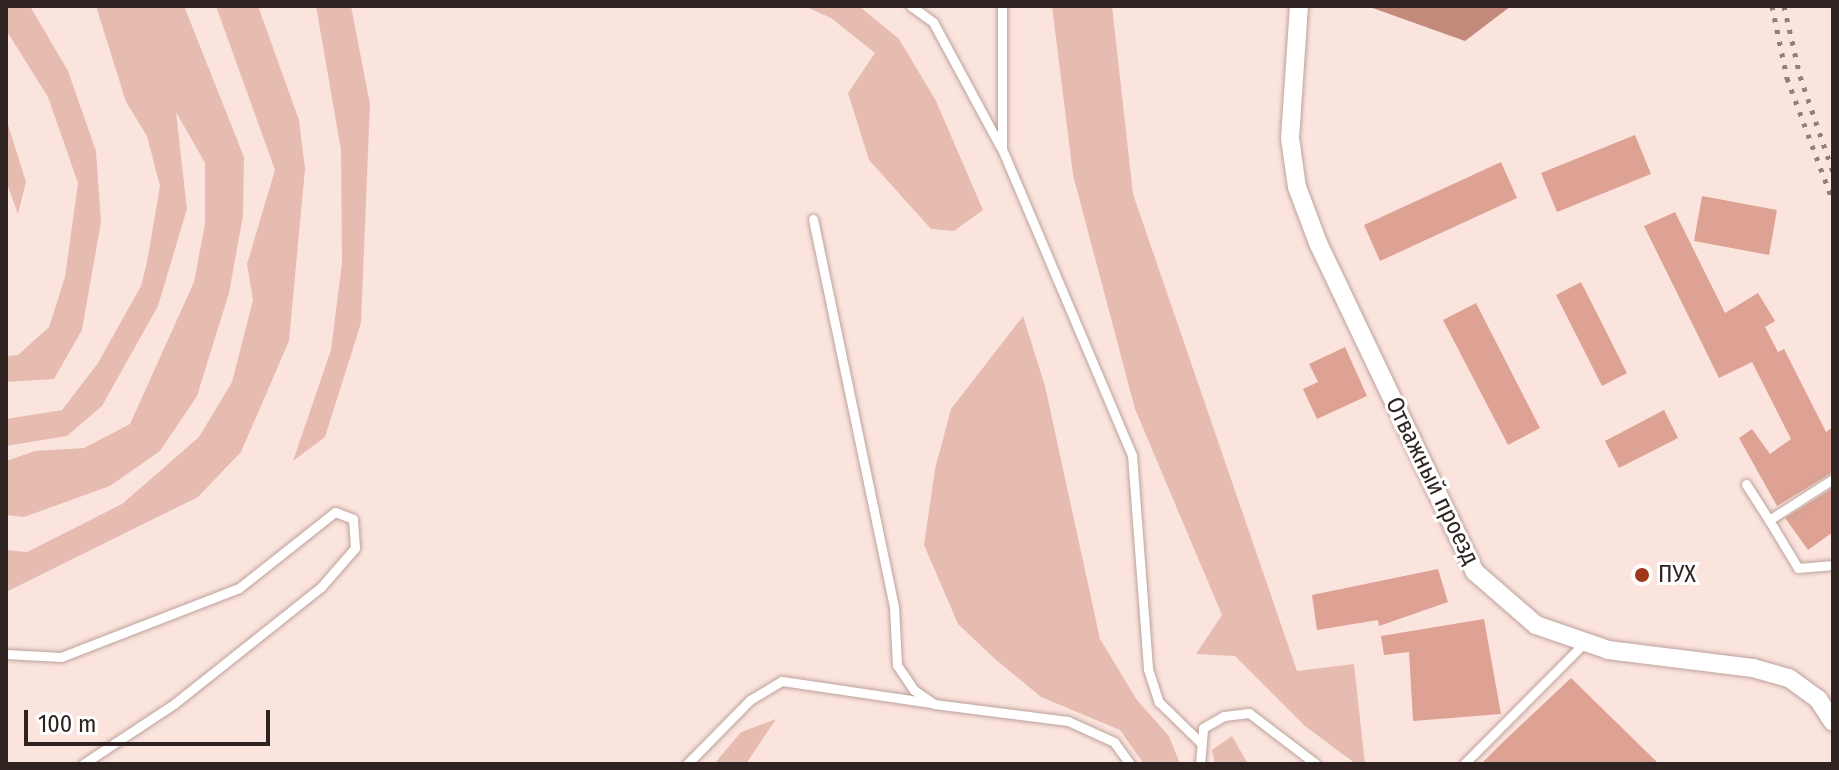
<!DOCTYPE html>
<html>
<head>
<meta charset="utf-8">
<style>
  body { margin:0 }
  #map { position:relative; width:1839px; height:770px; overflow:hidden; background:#fce4de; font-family:"Fira Sans Condensed",sans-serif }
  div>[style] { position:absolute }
  .green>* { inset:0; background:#e7bcb0 }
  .water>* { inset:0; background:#c38a7b }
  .building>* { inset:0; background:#dda293 }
  .roads { filter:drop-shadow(0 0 2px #bda29b) drop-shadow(0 0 2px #bda29b) }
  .lane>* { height:9px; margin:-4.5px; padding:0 4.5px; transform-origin:4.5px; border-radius:4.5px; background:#fff }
  .street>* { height:18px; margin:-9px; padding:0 9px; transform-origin:9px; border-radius:9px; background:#fff }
  .rail>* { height:5px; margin-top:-2.5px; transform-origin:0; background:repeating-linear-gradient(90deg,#907f7b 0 4px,transparent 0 12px) }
  .dots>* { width:22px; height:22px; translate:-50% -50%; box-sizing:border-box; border:4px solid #fff; border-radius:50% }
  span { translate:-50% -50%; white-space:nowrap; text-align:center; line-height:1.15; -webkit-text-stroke:6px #fff; paint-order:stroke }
  .street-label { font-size:24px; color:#2e2320 }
  .poi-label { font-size:24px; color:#2e2320 }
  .left { translate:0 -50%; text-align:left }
  .frame { position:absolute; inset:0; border:8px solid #2e2320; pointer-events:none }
  .scale { position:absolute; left:24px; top:710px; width:246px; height:36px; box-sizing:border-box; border:4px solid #2e2320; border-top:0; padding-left:10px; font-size:24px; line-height:28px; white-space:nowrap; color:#2e2320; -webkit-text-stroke:6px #fff; paint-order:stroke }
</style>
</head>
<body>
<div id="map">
  <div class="green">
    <i style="clip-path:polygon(6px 6px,30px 6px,68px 71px,96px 151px,101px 222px,82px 330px,54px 379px,6px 382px,6px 356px,18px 355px,49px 327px,65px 277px,78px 183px,48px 97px,6px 30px)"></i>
    <i style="clip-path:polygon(96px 6px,184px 6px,244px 157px,243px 216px,229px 293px,197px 396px,160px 451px,110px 486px,24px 517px,6px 515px,6px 461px,35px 451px,84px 448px,130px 424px,194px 282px,205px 224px,205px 163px,176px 112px,187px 209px,158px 306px,102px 406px,67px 436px,6px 446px,6px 419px,62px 410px,98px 363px,141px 286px,147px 262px,160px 186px,147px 136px,126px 102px)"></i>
    <i style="clip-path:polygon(216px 6px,258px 6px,299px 120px,305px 169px,289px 341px,241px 452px,198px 497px,8px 591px,6px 550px,27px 552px,122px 504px,199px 437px,232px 382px,253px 300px,247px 264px,275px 170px)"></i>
    <i style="clip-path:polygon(316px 6px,351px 6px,370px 104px,361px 323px,325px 437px,293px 461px,331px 350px,342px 263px,341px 150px)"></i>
    <i style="clip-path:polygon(804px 6px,859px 6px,899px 39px,936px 101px,983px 210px,954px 231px,931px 229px,869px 160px,848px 93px,875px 53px,831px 18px)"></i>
    <i style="clip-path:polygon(1052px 6px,1112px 6px,1133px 194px,1297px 671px,1354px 664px,1365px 764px,1356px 764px,1305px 726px,1235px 656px,1196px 654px,1222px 615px,1135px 409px,1073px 175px)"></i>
    <i style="clip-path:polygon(6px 118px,26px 182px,18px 214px,6px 181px)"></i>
    <i style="clip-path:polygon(1023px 316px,1045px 386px,1100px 639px,1137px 700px,1169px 736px,1180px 764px,1144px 764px,1120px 730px,1041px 697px,995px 659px,958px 624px,924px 545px,935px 469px,951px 409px)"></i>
    <i style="clip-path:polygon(776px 719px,746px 764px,714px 764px,741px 732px)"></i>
    <i style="clip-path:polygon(1232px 736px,1248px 764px,1215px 764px,1212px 750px)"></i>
  </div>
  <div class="water">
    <i style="clip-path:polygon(1367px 6px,1511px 6px,1465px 41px)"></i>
  </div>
  <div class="building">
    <i style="clip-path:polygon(1635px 135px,1651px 174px,1557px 212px,1541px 173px)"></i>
    <i style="clip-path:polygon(1501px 162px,1517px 198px,1380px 261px,1364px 225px)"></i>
    <i style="clip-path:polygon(1702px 196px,1777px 210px,1769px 255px,1694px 241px)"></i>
    <i style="clip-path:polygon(1675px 212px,1725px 313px,1758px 293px,1775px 321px,1765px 327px,1778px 352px,1784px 349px,1826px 432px,1833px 427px,1833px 472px,1777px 506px,1739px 438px,1752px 429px,1770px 454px,1791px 439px,1752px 362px,1719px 378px,1644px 226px)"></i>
    <i style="clip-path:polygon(1581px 282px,1627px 373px,1602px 386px,1556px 295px)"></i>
    <i style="clip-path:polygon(1476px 303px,1540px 428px,1508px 445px,1443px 320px)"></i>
    <i style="clip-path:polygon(1345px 347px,1367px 396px,1317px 419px,1303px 389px,1318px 382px,1309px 364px)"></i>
    <i style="clip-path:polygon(1664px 410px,1678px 438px,1619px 468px,1605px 441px)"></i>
    <i style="clip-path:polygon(1833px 488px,1833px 532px,1808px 550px,1785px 518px)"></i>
    <i style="clip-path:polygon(1438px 569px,1448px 602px,1379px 626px,1378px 620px,1317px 630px,1312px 595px)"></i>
    <i style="clip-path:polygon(1484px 619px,1501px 714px,1413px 721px,1409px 652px,1384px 655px,1381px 636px)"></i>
    <i style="clip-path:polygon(1571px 678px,1659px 764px,1481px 764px,1504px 741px)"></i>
  </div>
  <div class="roads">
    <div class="lane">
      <i style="left:911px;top:6px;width:27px;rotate:36deg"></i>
      <i style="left:933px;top:22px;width:141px;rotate:61.6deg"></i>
      <i style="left:1002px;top:6px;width:143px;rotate:90deg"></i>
      <i style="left:1002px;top:149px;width:332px;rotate:67deg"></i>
      <i style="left:1132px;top:455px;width:215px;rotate:85.7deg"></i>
      <i style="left:1148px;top:669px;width:35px;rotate:72deg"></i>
      <i style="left:1159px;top:702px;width:59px;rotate:44.3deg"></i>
      <i style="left:813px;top:219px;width:396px;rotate:78.2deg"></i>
      <i style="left:894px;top:607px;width:58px;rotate:87deg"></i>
      <i style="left:897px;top:665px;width:30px;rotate:56deg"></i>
      <i style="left:914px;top:690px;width:24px;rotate:35deg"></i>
      <i style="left:934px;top:704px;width:135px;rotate:7.2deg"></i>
      <i style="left:1068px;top:721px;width:51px;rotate:24.5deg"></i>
      <i style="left:1114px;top:742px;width:27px;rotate:54deg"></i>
      <i style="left:1746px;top:484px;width:43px;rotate:57.4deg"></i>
      <i style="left:1769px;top:520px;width:76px;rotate:-32.6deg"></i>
      <i style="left:1769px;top:520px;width:56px;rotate:58.9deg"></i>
      <i style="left:1798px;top:568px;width:35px;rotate:-5deg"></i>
      <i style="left:6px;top:654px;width:55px;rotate:3.1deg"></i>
      <i style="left:61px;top:657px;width:191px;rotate:-21.2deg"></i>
      <i style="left:239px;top:588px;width:122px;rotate:-38.4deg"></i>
      <i style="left:335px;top:512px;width:19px;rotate:21deg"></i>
      <i style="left:353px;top:519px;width:29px;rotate:86deg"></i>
      <i style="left:355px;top:548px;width:52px;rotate:131.1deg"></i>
      <i style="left:321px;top:587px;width:188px;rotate:141.5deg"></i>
      <i style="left:174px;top:704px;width:109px;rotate:146.6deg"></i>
      <i style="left:687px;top:764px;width:90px;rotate:-45.5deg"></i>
      <i style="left:750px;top:700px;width:37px;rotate:-31deg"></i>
      <i style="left:782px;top:681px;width:151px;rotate:8.4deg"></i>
      <i style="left:1200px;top:764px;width:36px;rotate:-85deg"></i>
      <i style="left:1203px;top:728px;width:24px;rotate:-30deg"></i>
      <i style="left:1224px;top:716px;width:25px;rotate:-7deg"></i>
      <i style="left:1249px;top:713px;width:84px;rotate:37.3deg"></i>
      <i style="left:1464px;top:764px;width:169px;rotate:-45.2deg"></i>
    </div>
    <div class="street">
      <i style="left:1299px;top:6px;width:132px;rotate:93.9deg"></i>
      <i style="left:1290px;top:138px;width:49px;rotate:81.9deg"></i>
      <i style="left:1297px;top:187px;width:60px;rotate:69.4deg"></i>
      <i style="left:1318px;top:243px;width:365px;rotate:64.5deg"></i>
      <i style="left:1475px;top:572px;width:81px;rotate:41deg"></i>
      <i style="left:1536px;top:625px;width:76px;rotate:19.1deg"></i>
      <i style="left:1608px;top:650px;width:146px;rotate:7.1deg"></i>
      <i style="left:1753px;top:668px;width:37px;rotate:16deg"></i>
      <i style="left:1789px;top:678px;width:36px;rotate:36deg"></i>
      <i style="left:1818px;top:699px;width:27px;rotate:57deg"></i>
    </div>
  </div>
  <div class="rail">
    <i style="left:1772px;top:6px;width:74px;rotate:78.2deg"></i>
    <i style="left:1787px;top:78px;width:132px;rotate:69.6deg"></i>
    <i style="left:1784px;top:6px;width:72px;rotate:77.1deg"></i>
    <i style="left:1800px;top:76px;width:102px;rotate:71deg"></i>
  </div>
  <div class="dots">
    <i style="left:1642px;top:575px;background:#9f371c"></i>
  </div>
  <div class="street-label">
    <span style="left:1432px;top:481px;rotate:64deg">Отважный проезд</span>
  </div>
  <div class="poi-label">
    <span class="left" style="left:1658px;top:575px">ПУХ</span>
  </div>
  <div class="frame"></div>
  <div class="scale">100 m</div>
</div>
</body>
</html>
